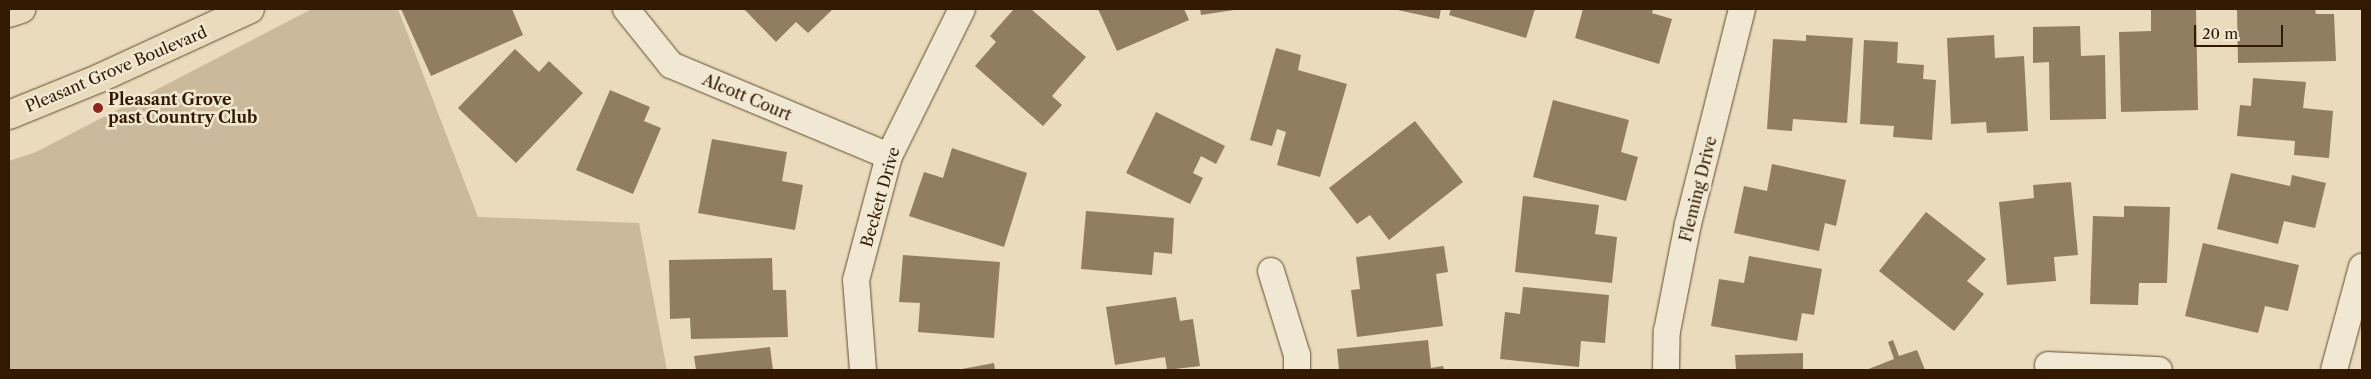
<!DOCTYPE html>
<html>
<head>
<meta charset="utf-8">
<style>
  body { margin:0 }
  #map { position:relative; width:2371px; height:379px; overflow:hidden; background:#e9dbbb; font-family:"Libre Caslon Text",serif }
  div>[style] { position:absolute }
  .green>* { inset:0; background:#caba9b }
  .building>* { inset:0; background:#917e61 }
  .roads { filter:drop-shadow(0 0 1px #604a2f) drop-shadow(0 0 1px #604a2f) }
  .minor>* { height:26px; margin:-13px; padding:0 13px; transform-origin:13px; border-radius:13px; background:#f1e8d3 }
  .primary>* { height:28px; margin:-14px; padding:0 14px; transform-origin:14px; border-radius:14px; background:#e9dbbb }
  .dots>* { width:14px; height:14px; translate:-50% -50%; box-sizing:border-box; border:2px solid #f1e8d3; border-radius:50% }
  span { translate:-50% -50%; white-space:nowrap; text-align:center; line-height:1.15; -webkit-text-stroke:5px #f1e8d3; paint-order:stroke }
  .street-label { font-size:16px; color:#321900 }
  .poi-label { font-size:16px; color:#321900; font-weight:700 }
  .left { translate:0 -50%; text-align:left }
  .frame { position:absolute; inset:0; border:10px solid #321900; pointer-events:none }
  .scale { position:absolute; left:2194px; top:25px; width:89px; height:22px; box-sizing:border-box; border:2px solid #321900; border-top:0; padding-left:6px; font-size:15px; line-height:18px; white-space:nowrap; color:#321900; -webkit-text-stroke:4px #f1e8d3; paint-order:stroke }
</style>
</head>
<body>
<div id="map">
  <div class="green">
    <i style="clip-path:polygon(312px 9px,398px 9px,478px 217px,639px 223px,667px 370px,9px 370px,9px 161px,36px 152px)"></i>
  </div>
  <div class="building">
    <i style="clip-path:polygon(401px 9px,512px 9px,523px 35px,431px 76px)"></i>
    <i style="clip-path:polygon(744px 9px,833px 9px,808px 33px,796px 22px,776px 42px)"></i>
    <i style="clip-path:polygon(1014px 9px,1031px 9px,1086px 57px,1052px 96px,1062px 105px,1043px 126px,975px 66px,996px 42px,990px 36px)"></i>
    <i style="clip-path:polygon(1098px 9px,1184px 9px,1189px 20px,1117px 51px)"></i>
    <i style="clip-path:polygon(1200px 9px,1234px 9px,1234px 10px,1201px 15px)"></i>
    <i style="clip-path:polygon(1393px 9px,1441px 9px,1439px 19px)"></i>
    <i style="clip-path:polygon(1451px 9px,1535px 9px,1526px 38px,1449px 15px)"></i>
    <i style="clip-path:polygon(1583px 9px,1653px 9px,1652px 13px,1672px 19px,1659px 64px,1575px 38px)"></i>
    <i style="clip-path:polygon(2151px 9px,2196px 9px,2198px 110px,2121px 112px,2119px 32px,2151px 31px)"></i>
    <i style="clip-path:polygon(2237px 9px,2315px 9px,2316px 14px,2334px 14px,2336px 61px,2238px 63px)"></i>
    <i style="clip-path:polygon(2080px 26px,2081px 56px,2105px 55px,2106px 119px,2050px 120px,2049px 62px,2033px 63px,2033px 27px)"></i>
    <i style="clip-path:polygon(1806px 35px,1853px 38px,1847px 123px,1793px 119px,1792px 131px,1767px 129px,1773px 39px,1806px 41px)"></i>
    <i style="clip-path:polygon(1994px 35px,1995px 58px,2024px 56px,2028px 131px,1987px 133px,1986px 122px,1951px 124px,1947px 38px)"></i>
    <i style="clip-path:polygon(1864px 40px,1898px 42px,1897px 63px,1924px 65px,1923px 79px,1936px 80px,1932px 140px,1893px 137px,1894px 126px,1860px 124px)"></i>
    <i style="clip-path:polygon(1276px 48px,1301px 55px,1298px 70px,1347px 84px,1320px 177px,1277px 165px,1286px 132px,1277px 129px,1272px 146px,1250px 140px)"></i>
    <i style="clip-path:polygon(515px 49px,539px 72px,549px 61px,583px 93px,516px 163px,458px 108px)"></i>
    <i style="clip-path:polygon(2253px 78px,2306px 82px,2303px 108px,2333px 111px,2329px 158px,2294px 155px,2295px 141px,2237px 136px,2240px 105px,2251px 106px)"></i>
    <i style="clip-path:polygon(610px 90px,650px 107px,644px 121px,661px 128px,633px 194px,576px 170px)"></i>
    <i style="clip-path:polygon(1553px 100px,1629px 120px,1621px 152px,1638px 157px,1626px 201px,1533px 177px)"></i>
    <i style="clip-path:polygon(1156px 112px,1225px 146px,1216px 164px,1201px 156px,1193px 173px,1203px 178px,1190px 204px,1126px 173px)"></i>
    <i style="clip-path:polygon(1415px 121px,1463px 182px,1389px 240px,1370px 215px,1357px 224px,1329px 188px)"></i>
    <i style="clip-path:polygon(712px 139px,787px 152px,782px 181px,803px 185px,795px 230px,698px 213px)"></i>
    <i style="clip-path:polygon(952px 148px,1027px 173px,1004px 247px,909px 216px,924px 172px,943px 178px)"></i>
    <i style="clip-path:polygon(1772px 164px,1846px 180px,1836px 226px,1825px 223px,1819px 251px,1734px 233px,1744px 186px,1767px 191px)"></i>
    <i style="clip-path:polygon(2231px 173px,2290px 186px,2292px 175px,2326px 183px,2315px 228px,2284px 221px,2278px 244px,2217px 229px)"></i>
    <i style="clip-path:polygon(2071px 182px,2078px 255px,2054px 257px,2056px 281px,2007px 285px,1999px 202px,2034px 198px,2033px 185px)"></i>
    <i style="clip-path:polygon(1523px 196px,1599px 205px,1595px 234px,1617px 237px,1612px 283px,1515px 272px)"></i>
    <i style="clip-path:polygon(2124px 206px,2170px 207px,2167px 283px,2139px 283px,2138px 305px,2090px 304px,2093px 216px,2124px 217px)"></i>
    <i style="clip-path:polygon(1086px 211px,1174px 218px,1172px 254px,1154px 252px,1152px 275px,1081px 269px)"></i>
    <i style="clip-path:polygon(1926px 212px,1986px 259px,1967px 281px,1984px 294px,1954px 331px,1879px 271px)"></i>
    <i style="clip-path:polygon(2203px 243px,2299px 265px,2288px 311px,2265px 306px,2258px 333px,2185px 316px)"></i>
    <i style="clip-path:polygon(1444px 246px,1448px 272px,1436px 274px,1443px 326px,1357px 337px,1351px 290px,1360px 289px,1356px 257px)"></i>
    <i style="clip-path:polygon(903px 255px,1000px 262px,994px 338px,918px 332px,920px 303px,899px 302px)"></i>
    <i style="clip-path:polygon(1749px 256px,1822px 269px,1814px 315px,1802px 313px,1797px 341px,1711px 326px,1719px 279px,1744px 283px)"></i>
    <i style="clip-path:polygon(772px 258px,773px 290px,786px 290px,788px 337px,691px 339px,690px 318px,670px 319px,669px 260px)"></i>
    <i style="clip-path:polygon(1523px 287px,1609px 295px,1605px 343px,1581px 341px,1579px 367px,1500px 359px,1505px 312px,1520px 314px)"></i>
    <i style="clip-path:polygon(1176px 297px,1180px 321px,1193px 319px,1200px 366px,1167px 370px,1165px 357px,1115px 365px,1106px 307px)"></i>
    <i style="clip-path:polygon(1428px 340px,1431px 368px,1443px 366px,1444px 370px,1339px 370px,1337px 349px)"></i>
    <i style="clip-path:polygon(1893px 340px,1899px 356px,1917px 350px,1925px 370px,1866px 370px,1894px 359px,1888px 342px)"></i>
    <i style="clip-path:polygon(770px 347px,773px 370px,696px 370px,694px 356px)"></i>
    <i style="clip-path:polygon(1803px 353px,1803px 370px,1736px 370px,1735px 355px)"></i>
    <i style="clip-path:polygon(994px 363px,995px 370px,962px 370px,962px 369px)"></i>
  </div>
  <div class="roads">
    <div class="minor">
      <i style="left:626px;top:9px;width:72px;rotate:51.2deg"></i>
      <i style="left:671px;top:65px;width:236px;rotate:22.7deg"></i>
      <i style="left:1271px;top:271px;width:88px;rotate:72.8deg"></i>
      <i style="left:1297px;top:355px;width:15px;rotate:90deg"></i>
      <i style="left:2048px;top:365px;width:111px;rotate:2.6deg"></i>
      <i style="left:863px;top:370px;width:90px;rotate:-94.4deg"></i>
      <i style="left:856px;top:280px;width:128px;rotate:-75.1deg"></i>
      <i style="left:889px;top:156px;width:164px;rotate:-63.6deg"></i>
      <i style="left:1666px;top:370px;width:39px;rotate:-89deg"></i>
      <i style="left:1667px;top:331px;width:109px;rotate:-78.9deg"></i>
      <i style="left:1688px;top:224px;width:222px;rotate:-75.9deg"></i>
      <i style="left:2334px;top:370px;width:107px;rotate:-74.8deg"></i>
    </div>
    <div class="primary">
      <i style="left:9px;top:13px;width:13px;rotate:-18deg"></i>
      <i style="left:9px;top:115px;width:98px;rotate:-22.1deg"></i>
      <i style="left:100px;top:78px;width:165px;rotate:-24.7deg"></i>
    </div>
  </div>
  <div class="dots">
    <i style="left:98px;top:108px;background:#8f2418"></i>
  </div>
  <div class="street-label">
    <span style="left:116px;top:69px;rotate:-23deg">Pleasant Grove Boulevard</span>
    <span style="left:747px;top:97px;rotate:23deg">Alcott Court</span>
    <span style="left:1698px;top:189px;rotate:-76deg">Fleming Drive</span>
    <span style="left:880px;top:197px;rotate:-74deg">Beckett Drive</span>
  </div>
  <div class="poi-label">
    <span class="left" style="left:108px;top:108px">Pleasant Grove<br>past Country Club</span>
  </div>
  <div class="frame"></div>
  <div class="scale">20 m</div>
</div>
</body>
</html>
